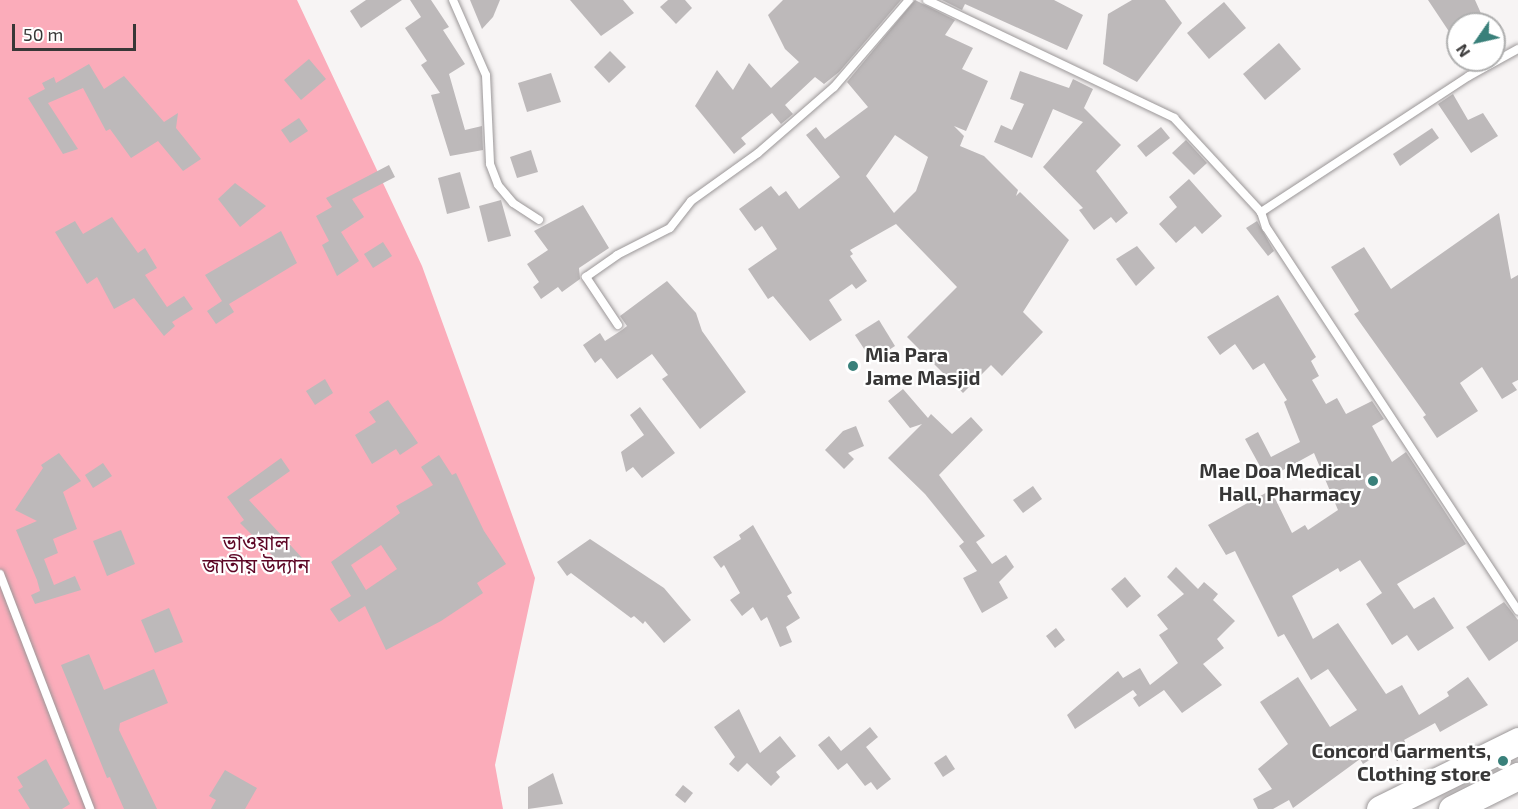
<!DOCTYPE html>
<html>
<head>
<meta charset="utf-8">
<style>
  body { margin:0 }
  #map { position:relative; width:1518px; height:809px; overflow:hidden; background:#f7f4f4; font-family:"Exo 2","Noto Sans Bengali",sans-serif }
  div>[style] { position:absolute }
  .green>* { inset:0; background:#fbacba }
  .building>* { inset:0; background:#bdb9ba }
  .roads { filter:drop-shadow(0 0 2px #9b9798) drop-shadow(0 0 2px #9b9798) }
  .service>* { height:8px; margin:-4px; padding:0 4px; transform-origin:4px; border-radius:4px; background:#fff }
  .trunk>* { height:27px; margin:-13.5px; padding:0 13.5px; transform-origin:13.5px; border-radius:13.5px; background:#fff }
  .dots>* { width:16px; height:16px; translate:-50% -50%; box-sizing:border-box; border:3px solid #fff; border-radius:50% }
  span { translate:-50% -50%; white-space:nowrap; text-align:center; line-height:1.15; -webkit-text-stroke:4.5px #fff; paint-order:stroke }
  .poi-label { font-size:20px; color:#383737; font-weight:700 }
  .left { translate:0 -50%; text-align:left }
  .right { translate:-100% -50%; text-align:right }
  .park-label { font-size:20px; color:#5d0625 }
  .north { position:absolute; left:1446px; top:12px; width:60px; height:60px; box-sizing:border-box; background:#fff; border:2px solid #afafaf; border-radius:50%; rotate:236deg; font-size:16px; font-weight:700; line-height:24px; text-align:center; color:#383737 }
  .north::after { content:''; display:block; margin:auto; width:21px; height:27px; background:#39807a; clip-path:polygon(50% 0,100% 100%,50% 72%,0 100%) }
  .scale { position:absolute; left:12px; top:24px; width:124px; height:27px; box-sizing:border-box; border:3px solid #383737; border-top:0; padding-left:8px; font-size:18px; line-height:21px; white-space:nowrap; color:#383737; -webkit-text-stroke:4px #fff; paint-order:stroke }
</style>
</head>
<body>
<div id="map">
  <div class="green">
    <i style="clip-path:polygon(0 0,297px 0,422px 266px,535px 578px,495px 765px,503px 809px,0 809px)"></i>
  </div>
  <div class="building">
    <i style="clip-path:polygon(366px 0,402px 0,361px 28px,350px 11px)"></i>
    <i style="clip-path:polygon(410px 0,431px 0,449px 27px,443px 30px,465px 64px,449px 74px,465px 130px,482px 126px,483px 150px,450px 156px,431px 95px,440px 93px,421px 65px,427px 61px,405px 28px,421px 17px)"></i>
    <i style="clip-path:polygon(470px 0,500px 0,493px 17px,482px 29px)"></i>
    <i style="clip-path:polygon(570px 0,623px 0,634px 13px,601px 36px)"></i>
    <i style="clip-path:polygon(668px 0,685px 0,692px 8px,676px 24px,660px 7px)"></i>
    <i style="clip-path:polygon(783px 0,901px 0,839px 72px,824px 84px,815px 77px,785px 105px,793px 114px,781px 124px,772px 113px,741px 138px,746px 144px,734px 154px,695px 106px,717px 70px,733px 90px,749px 63px,771px 88px,799px 62px,785px 49px,768px 15px)"></i>
    <i style="clip-path:polygon(evenodd,915px 0,955px 20px,945px 35px,973px 48px,962px 69px,988px 81px,966px 131px,954px 126px,964px 136px,960px 146px,984px 156px,1018px 190px,1016px 196px,1020px 192px,1069px 240px,1023px 312px,1043px 332px,1002px 376px,991px 365px,963px 393px,907px 337px,957px 287px,896px 224px,850px 250px,853px 254px,850px 256px,867px 281px,856px 289px,852px 284px,829px 300px,842px 320px,810px 341px,773px 296px,768px 299px,748px 269px,777px 249px,762px 226px,755px 231px,739px 209px,771px 186px,779px 196px,786px 191px,799px 209px,840px 177px,806px 135px,816px 127px,825px 139px,868px 107px,847px 82px,915px 0,895px 135px,928px 157px,916px 191px,894px 213px,866px 176px,895px 135px)"></i>
    <i style="clip-path:polygon(942px 0,1054px 0,1083px 15px,1067px 50px,965px 4px,962px 10px)"></i>
    <i style="clip-path:polygon(1132px 0,1165px 0,1182px 23px,1137px 82px,1103px 64px,1108px 14px)"></i>
    <i style="clip-path:polygon(1428px 0,1475px 0,1484px 20px,1478px 24px,1458px 24px,1458px 45px)"></i>
    <i style="clip-path:polygon(1224px 2px,1246px 28px,1209px 59px,1187px 33px)"></i>
    <i style="clip-path:polygon(1279px 43px,1301px 69px,1265px 100px,1243px 74px)"></i>
    <i style="clip-path:polygon(610px 51px,626px 67px,609px 83px,594px 67px)"></i>
    <i style="clip-path:polygon(309px 59px,326px 79px,301px 100px,284px 80px)"></i>
    <i style="clip-path:polygon(89px 64px,104px 89px,124px 76px,164px 122px,178px 113px,176px 128px,201px 159px,183px 171px,158px 141px,131px 158px,110px 129px,106px 131px,83px 88px,48px 103px,78px 149px,63px 154px,28px 98px,45px 89px,42px 83px,54px 77px,56px 83px)"></i>
    <i style="clip-path:polygon(1020px 71px,1069px 88px,1073px 79px,1093px 89px,1084px 108px,1121px 145px,1096px 171px,1128px 213px,1116px 223px,1111px 217px,1094px 230px,1079px 210px,1083px 208px,1043px 167px,1083px 122px,1053px 109px,1032px 158px,994px 142px,1001px 125px,1012px 130px,1024px 104px,1010px 99px)"></i>
    <i style="clip-path:polygon(551px 73px,561px 102px,527px 112px,518px 83px)"></i>
    <i style="clip-path:polygon(1453px 94px,1468px 120px,1483px 113px,1498px 136px,1471px 153px,1438px 104px)"></i>
    <i style="clip-path:polygon(299px 118px,308px 131px,290px 143px,281px 130px)"></i>
    <i style="clip-path:polygon(1161px 127px,1170px 138px,1146px 157px,1137px 146px)"></i>
    <i style="clip-path:polygon(1432px 128px,1439px 138px,1400px 166px,1393px 154px)"></i>
    <i style="clip-path:polygon(1186px 140px,1207px 163px,1194px 175px,1172px 153px)"></i>
    <i style="clip-path:polygon(531px 150px,538px 172px,517px 178px,510px 157px)"></i>
    <i style="clip-path:polygon(389px 165px,395px 177px,352px 199px,364px 217px,341px 232px,359px 261px,337px 276px,322px 245px,329px 241px,316px 216px,332px 207px,326px 198px)"></i>
    <i style="clip-path:polygon(460px 172px,470px 208px,447px 214px,438px 178px)"></i>
    <i style="clip-path:polygon(1189px 179px,1222px 216px,1202px 234px,1195px 226px,1176px 243px,1159px 224px,1177px 207px,1169px 197px)"></i>
    <i style="clip-path:polygon(235px 183px,266px 206px,240px 227px,218px 199px)"></i>
    <i style="clip-path:polygon(501px 200px,511px 236px,488px 242px,479px 206px)"></i>
    <i style="clip-path:polygon(583px 205px,609px 248px,579px 268px,580px 279px,562px 292px,558px 287px,541px 299px,533px 287px,539px 282px,527px 264px,548px 250px,534px 231px)"></i>
    <i style="clip-path:polygon(1499px 213px,1511px 279px,1518px 275px,1518px 380px,1512px 383px,1517px 390px,1502px 399px,1482px 367px,1460px 383px,1478px 411px,1437px 438px,1423px 417px,1426px 415px,1354px 314px,1359px 311px,1331px 267px,1364px 247px,1391px 289px)"></i>
    <i style="clip-path:polygon(112px 217px,138px 253px,145px 248px,157px 268px,145px 275px,167px 307px,184px 296px,193px 309px,172px 322px,175px 326px,164px 336px,134px 298px,114px 309px,97px 277px,87px 284px,55px 232px,75px 221px,83px 234px)"></i>
    <i style="clip-path:polygon(1257px 221px,1274px 251px,1268px 256px,1246px 228px)"></i>
    <i style="clip-path:polygon(281px 231px,297px 263px,229px 304px,234px 312px,216px 324px,207px 311px,222px 301px,205px 275px)"></i>
    <i style="clip-path:polygon(383px 242px,392px 256px,373px 268px,364px 254px)"></i>
    <i style="clip-path:polygon(1137px 246px,1155px 268px,1136px 286px,1116px 259px)"></i>
    <i style="clip-path:polygon(667px 281px,696px 313px,702px 331px,746px 392px,700px 429px,662px 379px,668px 375px,652px 354px,617px 379px,601px 358px,595px 363px,583px 345px,600px 333px,605px 341px,622px 330px,627px 326px,620px 316px)"></i>
    <i style="clip-path:polygon(1278px 295px,1316px 357px,1311px 361px,1319px 376px,1312px 380px,1326px 404px,1337px 398px,1346px 414px,1372px 401px,1384px 419px,1372px 426px,1392px 462px,1406px 452px,1466px 544px,1397px 584px,1414px 609px,1434px 597px,1454px 628px,1418px 651px,1407px 635px,1392px 645px,1366px 604px,1382px 593px,1360px 560px,1340px 572px,1338px 568px,1292px 596px,1313px 639px,1338px 623px,1386px 694px,1402px 685px,1419px 715px,1449px 696px,1447px 692px,1468px 677px,1488px 705px,1440px 732px,1435px 723px,1404px 740px,1411px 752px,1397px 761px,1389px 748px,1386px 750px,1363px 764px,1360px 759px,1293px 808px,1289px 800px,1273px 809px,1258px 809px,1253px 799px,1272px 789px,1258px 769px,1288px 744px,1260px 702px,1298px 677px,1330px 727px,1357px 710px,1328px 669px,1311px 680px,1284px 634px,1278px 637px,1235px 551px,1226px 555px,1208px 525px,1271px 490px,1292px 533px,1305px 525px,1308px 530px,1338px 510px,1314px 453px,1267px 479px,1245px 439px,1258px 432px,1271px 457px,1300px 442px,1284px 402px,1287px 400px,1264px 363px,1253px 370px,1235px 344px,1220px 355px,1207px 337px)"></i>
    <i style="clip-path:polygon(879px 320px,895px 346px,872px 361px,855px 335px)"></i>
    <i style="clip-path:polygon(325px 379px,333px 393px,315px 405px,306px 391px)"></i>
    <i style="clip-path:polygon(903px 389px,928px 418px,931px 414px,952px 434px,971px 417px,983px 430px,939px 475px,985px 536px,976px 542px,992px 564px,1006px 555px,1014px 567px,999px 582px,1008px 598px,982px 613px,963px 578px,977px 571px,959px 546px,964px 542px,925px 494px,888px 458px,922px 424px,910px 428px,888px 401px)"></i>
    <i style="clip-path:polygon(388px 400px,418px 443px,400px 455px,396px 449px,372px 464px,355px 435px,376px 422px,369px 412px)"></i>
    <i style="clip-path:polygon(640px 407px,675px 453px,642px 478px,633px 467px,626px 472px,621px 452px,644px 435px,630px 415px)"></i>
    <i style="clip-path:polygon(856px 426px,864px 446px,848px 453px,854px 459px,844px 469px,825px 450px,843px 431px)"></i>
    <i style="clip-path:polygon(59px 453px,81px 481px,63px 492px,77px 529px,53px 539px,58px 553px,44px 559px,54px 585px,75px 576px,81px 590px,35px 604px,31px 595px,40px 591px,37px 580px,16px 530px,37px 521px,15px 510px,43px 468px,41px 465px)"></i>
    <i style="clip-path:polygon(evenodd,439px 455px,452px 475px,456px 473px,484px 531px,506px 564px,477px 583px,483px 593px,441px 621px,386px 650px,365px 606px,339px 622px,330px 609px,351px 596px,331px 562px,400px 513px,396px 506px,433px 485px,421px 467px,439px 455px,381px 545px,397px 569px,366px 590px,351px 565px,381px 545px)"></i>
    <i style="clip-path:polygon(281px 458px,290px 471px,249px 500px,304px 560px,288px 571px,240px 523px,244px 520px,227px 497px)"></i>
    <i style="clip-path:polygon(103px 463px,112px 476px,93px 488px,85px 475px)"></i>
    <i style="clip-path:polygon(1033px 486px,1042px 499px,1023px 513px,1013px 500px)"></i>
    <i style="clip-path:polygon(753px 525px,792px 593px,787px 596px,800px 618px,786px 627px,792px 642px,780px 647px,767px 617px,761px 621px,753px 607px,742px 616px,730px 600px,740px 593px,724px 565px,721px 568px,713px 557px,741px 539px,739px 535px)"></i>
    <i style="clip-path:polygon(121px 530px,135px 564px,107px 576px,93px 541px)"></i>
    <i style="clip-path:polygon(590px 539px,664px 588px,691px 620px,664px 643px,645px 621px,643px 624px,634px 616px,631px 618px,571px 573px,567px 576px,557px 562px)"></i>
    <i style="clip-path:polygon(1176px 567px,1198px 589px,1204px 582px,1218px 594px,1213px 600px,1235px 621px,1217px 639px,1224px 648px,1203px 664px,1222px 685px,1182px 713px,1164px 690px,1139px 707px,1133px 698px,1137px 695px,1133px 690px,1075px 729px,1067px 715px,1118px 671px,1123px 678px,1140px 668px,1150px 685px,1178px 663px,1159px 635px,1168px 629px,1157px 615px,1184px 594px,1167px 577px)"></i>
    <i style="clip-path:polygon(1125px 577px,1141px 596px,1127px 608px,1111px 589px)"></i>
    <i style="clip-path:polygon(1504px 602px,1518px 620px,1518px 641px,1489px 661px,1466px 627px)"></i>
    <i style="clip-path:polygon(169px 608px,183px 642px,155px 653px,141px 620px)"></i>
    <i style="clip-path:polygon(1056px 628px,1065px 640px,1055px 648px,1046px 636px)"></i>
    <i style="clip-path:polygon(89px 654px,104px 690px,154px 669px,168px 703px,120px 723px,119px 730px,157px 809px,124px 809px,110px 777px,107px 778px,61px 665px)"></i>
    <i style="clip-path:polygon(739px 709px,760px 753px,780px 736px,796px 756px,776px 772px,780px 777px,771px 786px,747px 763px,738px 772px,729px 764px,735px 757px,714px 727px)"></i>
    <i style="clip-path:polygon(870px 727px,878px 737px,866px 747px,891px 779px,877px 790px,871px 782px,865px 786px,847px 763px,838px 770px,818px 745px,829px 736px,841px 751px)"></i>
    <i style="clip-path:polygon(946px 755px,955px 769px,943px 777px,934px 763px)"></i>
    <i style="clip-path:polygon(46px 759px,70px 804px,62px 809px,30px 809px,18px 790px,23px 787px,17px 777px)"></i>
    <i style="clip-path:polygon(225px 770px,257px 788px,245px 809px,211px 809px,216px 800px,209px 796px)"></i>
    <i style="clip-path:polygon(553px 773px,563px 804px,528px 809px,528px 787px)"></i>
    <i style="clip-path:polygon(683px 785px,693px 793px,685px 803px,675px 795px)"></i>
  </div>
  <div class="roads">
    <div class="service">
      <i style="left:453px;top:0;width:82px;rotate:66.3deg"></i>
      <i style="left:486px;top:75px;width:89px;rotate:87.4deg"></i>
      <i style="left:490px;top:164px;width:22px;rotate:69deg"></i>
      <i style="left:498px;top:185px;width:23px;rotate:50deg"></i>
      <i style="left:513px;top:203px;width:31px;rotate:33deg"></i>
      <i style="left:927px;top:0;width:274px;rotate:25.5deg"></i>
      <i style="left:1174px;top:118px;width:128px;rotate:47.2deg"></i>
      <i style="left:1518px;top:49px;width:56px;rotate:151.1deg"></i>
      <i style="left:1469px;top:76px;width:249px;rotate:146.8deg"></i>
      <i style="left:1261px;top:212px;width:16px;rotate:72deg"></i>
      <i style="left:1266px;top:227px;width:459px;rotate:56.7deg"></i>
      <i style="left:618px;top:325px;width:58px;rotate:-123.7deg"></i>
      <i style="left:586px;top:277px;width:38px;rotate:-35deg"></i>
      <i style="left:617px;top:255px;width:59px;rotate:-27deg"></i>
      <i style="left:670px;top:228px;width:34px;rotate:-52deg"></i>
      <i style="left:691px;top:201px;width:82px;rotate:-35.6deg"></i>
      <i style="left:758px;top:153px;width:101px;rotate:-41deg"></i>
      <i style="left:834px;top:87px;width:115px;rotate:-49.2deg"></i>
      <i style="left:0;top:574px;width:252px;rotate:69deg"></i>
    </div>
    <div class="trunk">
      <i style="left:1380px;top:809px;width:154px;rotate:-26.2deg"></i>
      <i style="left:1452px;top:809px;width:74px;rotate:-26.6deg"></i>
    </div>
  </div>
  <div class="dots">
    <i style="left:853px;top:366px;background:#39807a"></i>
    <i style="left:1373px;top:481px;background:#39807a"></i>
    <i style="left:1503px;top:761px;background:#39807a"></i>
  </div>
  <div class="poi-label">
    <span class="left" style="left:865px;top:366px">Mia Para<br>Jame Masjid</span>
    <span class="right" style="left:1361px;top:482px">Mae Doa Medical<br>Hall, Pharmacy</span>
    <span class="right" style="left:1491px;top:762px">Concord Garments,<br>Clothing store</span>
  </div>
  <div class="park-label">
    <span style="left:256px;top:554px">ভাওয়াল<br>জাতীয় উদ্যান</span>
  </div>
  <div class="north">N</div>
  <div class="scale">50 m</div>
</div>
</body>
</html>
